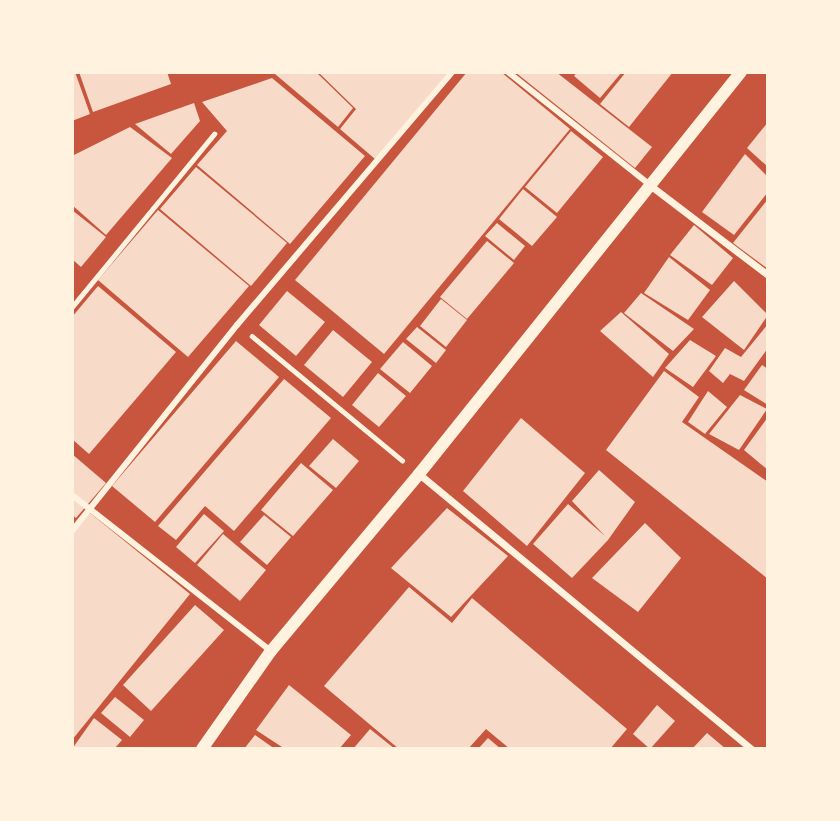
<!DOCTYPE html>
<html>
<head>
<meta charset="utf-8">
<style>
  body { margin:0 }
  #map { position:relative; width:840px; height:821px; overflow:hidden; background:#c8553d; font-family:"Times New Roman",serif }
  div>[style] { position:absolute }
  .building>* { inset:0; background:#f7dbc8 }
  .path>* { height:4.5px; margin:-2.25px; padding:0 2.25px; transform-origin:2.25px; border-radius:2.25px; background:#fff3e0 }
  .pedestrian>* { height:6px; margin:-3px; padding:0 3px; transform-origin:3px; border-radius:3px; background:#fff3e0 }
  .minor>* { height:7px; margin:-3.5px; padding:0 3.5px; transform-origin:3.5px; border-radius:3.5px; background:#fff3e0 }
  .tertiary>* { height:12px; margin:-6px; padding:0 6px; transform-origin:6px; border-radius:6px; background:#fff3e0 }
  span { translate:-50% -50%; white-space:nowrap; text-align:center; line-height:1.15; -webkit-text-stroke:7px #fff3e0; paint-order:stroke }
  .frame { position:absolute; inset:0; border:74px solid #fff3e0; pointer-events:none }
</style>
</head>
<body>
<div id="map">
  <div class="building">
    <i style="clip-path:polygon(72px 72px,75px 72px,90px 114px,72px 121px)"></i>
    <i style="clip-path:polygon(79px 72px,167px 72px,171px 84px,93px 112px)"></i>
    <i style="clip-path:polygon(283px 72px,316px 72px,353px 108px,338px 127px,275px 74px)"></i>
    <i style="clip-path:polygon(318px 72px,449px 72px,375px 159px,340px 129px,356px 109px)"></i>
    <i style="clip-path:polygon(467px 72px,501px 72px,570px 129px,384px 354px,295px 280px)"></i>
    <i style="clip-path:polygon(515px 72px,556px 72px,652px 147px,635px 168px)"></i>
    <i style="clip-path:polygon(577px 72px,622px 72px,600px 98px,574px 76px)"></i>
    <i style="clip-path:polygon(626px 72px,673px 72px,629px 127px,600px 104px)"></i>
    <i style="clip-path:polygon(272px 78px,365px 156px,290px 244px,197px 165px,227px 131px,202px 102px)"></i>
    <i style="clip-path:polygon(194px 103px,200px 121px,171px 154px,135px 124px)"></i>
    <i style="clip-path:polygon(768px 122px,768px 167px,747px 148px)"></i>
    <i style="clip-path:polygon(130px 127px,172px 158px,106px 235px,72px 205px,72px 156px)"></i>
    <i style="clip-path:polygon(571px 131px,603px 157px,557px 213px,525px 187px)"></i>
    <i style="clip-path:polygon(745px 154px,768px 177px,768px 192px,734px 235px,702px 212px)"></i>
    <i style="clip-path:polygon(196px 167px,287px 243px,251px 286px,160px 209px)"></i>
    <i style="clip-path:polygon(523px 189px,557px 217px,532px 246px,499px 219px)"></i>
    <i style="clip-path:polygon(768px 199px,768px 269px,733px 243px)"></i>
    <i style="clip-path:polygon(72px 210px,106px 237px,81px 267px,72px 259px)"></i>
    <i style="clip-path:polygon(158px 210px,249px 286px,188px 357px,98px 280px)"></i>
    <i style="clip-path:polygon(497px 223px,525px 246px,514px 260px,485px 236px)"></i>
    <i style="clip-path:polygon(694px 225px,733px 258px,712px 285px,670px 255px)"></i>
    <i style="clip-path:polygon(487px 241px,514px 263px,467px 319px,440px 297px)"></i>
    <i style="clip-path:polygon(669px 257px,710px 290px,688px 320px,644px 293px)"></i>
    <i style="clip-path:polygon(734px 281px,768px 315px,744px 350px,702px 317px)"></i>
    <i style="clip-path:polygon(98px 286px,176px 352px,89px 454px,72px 439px,72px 317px)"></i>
    <i style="clip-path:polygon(287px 291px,325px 322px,296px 356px,259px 325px)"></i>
    <i style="clip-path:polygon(641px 293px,694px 329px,673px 351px,624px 313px)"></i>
    <i style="clip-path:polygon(441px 299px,467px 320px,446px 347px,420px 326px)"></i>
    <i style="clip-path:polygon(621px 312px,669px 354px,653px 377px,600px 331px)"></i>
    <i style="clip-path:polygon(768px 324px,768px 348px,744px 381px,730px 374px,723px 383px,709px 371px,725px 348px,741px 357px)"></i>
    <i style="clip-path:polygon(417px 327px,446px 350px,436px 363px,406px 339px)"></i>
    <i style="clip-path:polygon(333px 330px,372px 362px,343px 397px,304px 365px)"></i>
    <i style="clip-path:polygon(690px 340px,716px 356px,693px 387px,665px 368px)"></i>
    <i style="clip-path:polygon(236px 341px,279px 377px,155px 522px,112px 486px)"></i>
    <i style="clip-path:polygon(403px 342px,432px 366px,410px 393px,380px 369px)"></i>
    <i style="clip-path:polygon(762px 365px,768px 369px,768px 405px,744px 390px)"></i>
    <i style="clip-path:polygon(664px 371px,699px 397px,682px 422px,768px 482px,768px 579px,606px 450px)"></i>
    <i style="clip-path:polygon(378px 373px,406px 396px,379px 427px,352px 405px)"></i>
    <i style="clip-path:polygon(284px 379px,331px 418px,234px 531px,205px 506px,176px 540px,158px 526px)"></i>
    <i style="clip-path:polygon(708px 391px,727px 407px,705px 434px,688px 422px)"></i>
    <i style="clip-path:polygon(740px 395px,767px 409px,739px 450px,709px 434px)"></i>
    <i style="clip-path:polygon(768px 417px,768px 470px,744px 450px)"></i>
    <i style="clip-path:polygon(521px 418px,585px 473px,527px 546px,463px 491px)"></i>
    <i style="clip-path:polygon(333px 439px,359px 461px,336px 488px,309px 466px)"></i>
    <i style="clip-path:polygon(72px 454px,106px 483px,76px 518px,72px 515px)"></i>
    <i style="clip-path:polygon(301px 463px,333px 490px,293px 536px,261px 510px)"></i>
    <i style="clip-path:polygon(599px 470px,635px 502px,608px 540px,572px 578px,533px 544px,568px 504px,605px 536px,572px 501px)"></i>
    <i style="clip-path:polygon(447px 508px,508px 556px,451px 617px,391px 568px)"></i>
    <i style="clip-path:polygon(90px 513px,190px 594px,72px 740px,72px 535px)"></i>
    <i style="clip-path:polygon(204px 514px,224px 531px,195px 563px,176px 547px)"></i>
    <i style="clip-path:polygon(264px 515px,291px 537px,267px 565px,240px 542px)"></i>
    <i style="clip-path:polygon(645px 523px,681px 558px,638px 612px,592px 578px)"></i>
    <i style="clip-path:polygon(223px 534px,266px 570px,240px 601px,197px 565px)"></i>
    <i style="clip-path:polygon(409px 587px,452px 623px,472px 598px,627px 729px,610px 749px,510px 749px,486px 729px,468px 749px,399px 749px,324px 686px)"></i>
    <i style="clip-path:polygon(195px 605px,224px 630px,151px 711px,123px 685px)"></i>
    <i style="clip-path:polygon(289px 685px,351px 735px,339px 749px,285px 749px,256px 730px)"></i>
    <i style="clip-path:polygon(115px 697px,144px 720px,130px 737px,101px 713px)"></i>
    <i style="clip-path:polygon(657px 705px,675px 721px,650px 749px,633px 734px)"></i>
    <i style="clip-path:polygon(94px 718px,122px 740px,114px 749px,72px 749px)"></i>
    <i style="clip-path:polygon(370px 729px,395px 749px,353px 749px)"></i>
    <i style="clip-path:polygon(707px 733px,726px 749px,692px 749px)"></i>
    <i style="clip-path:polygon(255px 735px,275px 749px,244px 749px)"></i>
    <i style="clip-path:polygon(488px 738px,501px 749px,478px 749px)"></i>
  </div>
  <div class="path">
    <i style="left:72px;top:307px;width:224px;rotate:-50.6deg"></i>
    <i style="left:252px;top:336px;width:195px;rotate:39.6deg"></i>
  </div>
  <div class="pedestrian">
    <i style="left:508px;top:72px;width:181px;rotate:38.5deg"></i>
    <i style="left:72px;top:495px;width:253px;rotate:38.1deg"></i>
    <i style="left:72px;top:531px;width:264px;rotate:-51.3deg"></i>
    <i style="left:237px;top:325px;width:332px;rotate:-49.6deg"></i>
  </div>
  <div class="minor">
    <i style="left:651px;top:186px;width:147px;rotate:37.3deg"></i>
    <i style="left:419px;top:474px;width:432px;rotate:39.6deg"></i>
  </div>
  <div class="tertiary">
    <i style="left:202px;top:749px;width:120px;rotate:-54.9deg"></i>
    <i style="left:271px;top:651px;width:231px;rotate:-50.1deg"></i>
    <i style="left:419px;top:474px;width:515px;rotate:-51.31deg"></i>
  </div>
  <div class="frame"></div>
</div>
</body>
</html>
